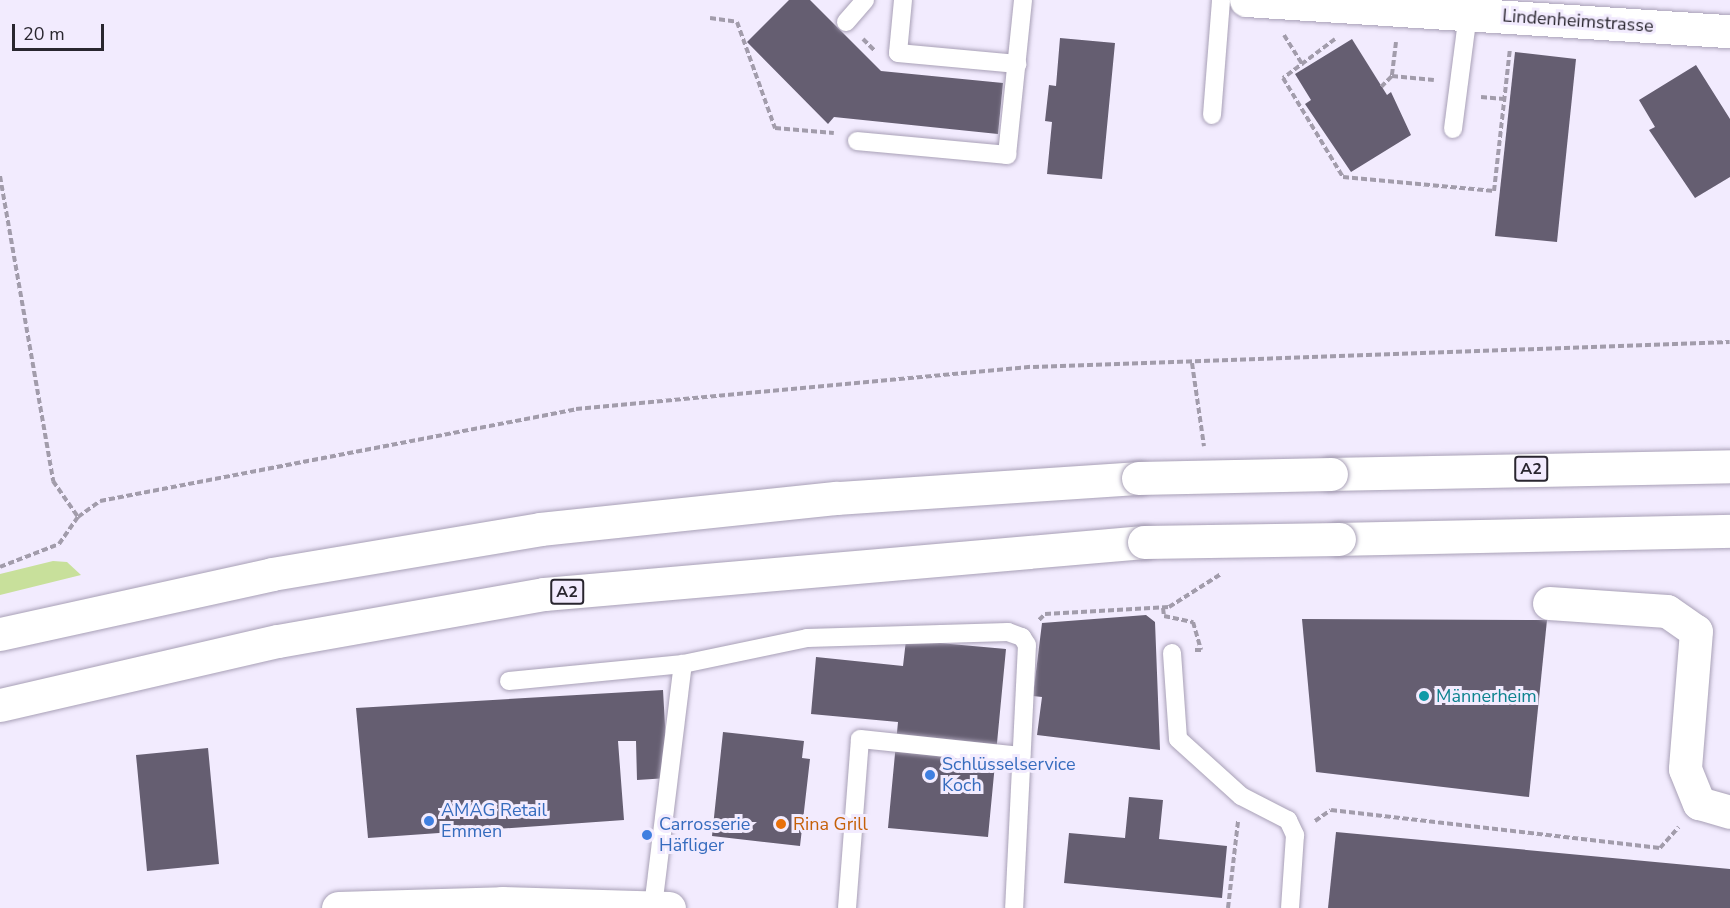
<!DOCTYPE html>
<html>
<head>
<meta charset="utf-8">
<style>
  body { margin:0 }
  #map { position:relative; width:1730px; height:908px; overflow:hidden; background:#f2ebfe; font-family:"Nunito Sans",sans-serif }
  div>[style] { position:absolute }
  .green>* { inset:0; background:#c8e09b }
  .building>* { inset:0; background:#655e71 }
  .path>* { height:4px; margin-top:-2px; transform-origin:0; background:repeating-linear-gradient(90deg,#a29cab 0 6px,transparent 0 9px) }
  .roads { filter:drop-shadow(0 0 2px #a8a0b6) drop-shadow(0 0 2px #a8a0b6) }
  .lane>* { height:18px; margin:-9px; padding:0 9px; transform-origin:9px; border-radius:9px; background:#fff }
  .street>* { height:33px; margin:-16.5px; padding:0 16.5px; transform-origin:16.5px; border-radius:16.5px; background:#fff }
  .secondary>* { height:33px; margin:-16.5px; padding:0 16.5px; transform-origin:16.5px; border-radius:16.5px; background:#fff }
  .highway>* { height:33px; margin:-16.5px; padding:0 16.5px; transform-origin:16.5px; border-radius:16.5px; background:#fff }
  .bridges { filter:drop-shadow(0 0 2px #a8a0b6) drop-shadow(0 0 2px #a8a0b6) }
  .highway-bridge>* { height:33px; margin:-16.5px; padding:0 16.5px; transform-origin:16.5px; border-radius:16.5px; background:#fff }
  .dots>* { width:16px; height:16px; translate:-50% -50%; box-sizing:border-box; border:3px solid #f2ebfe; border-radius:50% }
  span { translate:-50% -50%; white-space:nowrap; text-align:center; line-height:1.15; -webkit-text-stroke:6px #f2ebfe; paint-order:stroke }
  .shield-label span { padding:2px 4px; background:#f2ebfe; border:2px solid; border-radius:4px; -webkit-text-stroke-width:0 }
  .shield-label { font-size:16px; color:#29262f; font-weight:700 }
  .street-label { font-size:18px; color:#29262f }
  .culture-label { font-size:18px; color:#0d838f }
  .left { translate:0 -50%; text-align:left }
  .shop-label { font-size:18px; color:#366cbe }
  .food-label { font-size:18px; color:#c56008 }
  .scale { position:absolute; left:12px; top:24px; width:92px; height:27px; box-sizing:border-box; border:3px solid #29262f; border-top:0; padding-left:8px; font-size:18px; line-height:21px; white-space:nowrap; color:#29262f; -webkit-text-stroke:4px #f2ebfe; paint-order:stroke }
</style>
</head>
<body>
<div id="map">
  <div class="green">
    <i style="clip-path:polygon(53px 561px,67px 562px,81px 575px,0 595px,0 574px)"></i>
  </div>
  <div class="building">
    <i style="clip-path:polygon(789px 0,810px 0,881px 71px,1003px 83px,998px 134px,834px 117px,828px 124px,747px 42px)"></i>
    <i style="clip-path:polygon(1060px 38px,1115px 43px,1102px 179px,1047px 174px,1052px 122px,1045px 121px,1049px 85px,1056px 86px)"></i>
    <i style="clip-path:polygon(1352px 39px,1387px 95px,1391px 92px,1411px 135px,1351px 172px,1305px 104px,1311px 100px,1295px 74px)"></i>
    <i style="clip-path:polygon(1515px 52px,1576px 59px,1557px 242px,1495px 236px)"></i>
    <i style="clip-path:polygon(1696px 65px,1730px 119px,1730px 177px,1695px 198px,1649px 130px,1655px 127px,1639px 100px)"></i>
    <i style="clip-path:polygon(1146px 615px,1155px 622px,1160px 750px,1037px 735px,1042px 697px,1033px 696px,1042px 623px)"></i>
    <i style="clip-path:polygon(1302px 619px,1547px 620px,1529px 797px,1316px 772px)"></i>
    <i style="clip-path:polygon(906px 640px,1006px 649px,988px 837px,888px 828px,898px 722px,811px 714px,816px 657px,903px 666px)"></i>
    <i style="clip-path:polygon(663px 690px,668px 778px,637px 780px,636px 741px,618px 741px,624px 820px,368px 838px,356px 708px)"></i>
    <i style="clip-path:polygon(723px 732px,804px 741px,802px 758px,810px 759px,800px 846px,712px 836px)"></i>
    <i style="clip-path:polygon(208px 748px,219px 864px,147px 871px,136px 755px)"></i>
    <i style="clip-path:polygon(1129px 797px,1163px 800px,1159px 839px,1227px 846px,1222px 898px,1064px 883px,1069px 833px,1125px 838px)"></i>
    <i style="clip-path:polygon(1336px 832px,1730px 869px,1730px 908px,1328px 908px)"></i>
  </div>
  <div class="path">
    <i style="left:710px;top:18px;width:27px;rotate:8deg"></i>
    <i style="left:737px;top:22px;width:113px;rotate:70.3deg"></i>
    <i style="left:775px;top:128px;width:59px;rotate:4.8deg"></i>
    <i style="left:1284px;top:35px;width:36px;rotate:58deg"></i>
    <i style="left:863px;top:39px;width:17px;rotate:45deg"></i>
    <i style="left:1335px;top:39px;width:65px;rotate:143.1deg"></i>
    <i style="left:1283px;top:78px;width:116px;rotate:58.8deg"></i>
    <i style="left:1343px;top:177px;width:152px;rotate:5.3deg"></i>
    <i style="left:1494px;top:191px;width:143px;rotate:-83.6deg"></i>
    <i style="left:1396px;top:42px;width:34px;rotate:97deg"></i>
    <i style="left:1392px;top:76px;width:42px;rotate:5.4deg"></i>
    <i style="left:1381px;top:87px;width:16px;rotate:-45deg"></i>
    <i style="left:1481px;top:97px;width:23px;rotate:5deg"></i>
    <i style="left:0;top:176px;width:310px;rotate:80.1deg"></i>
    <i style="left:53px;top:481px;width:44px;rotate:55.2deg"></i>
    <i style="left:1192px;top:363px;width:84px;rotate:81.8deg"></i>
    <i style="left:0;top:567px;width:63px;rotate:-21.3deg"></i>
    <i style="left:59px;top:544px;width:33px;rotate:-55deg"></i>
    <i style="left:78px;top:517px;width:27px;rotate:-36deg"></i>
    <i style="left:100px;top:501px;width:485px;rotate:-10.9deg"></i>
    <i style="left:576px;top:409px;width:459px;rotate:-5.3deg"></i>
    <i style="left:1033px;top:367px;width:697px;rotate:-2.05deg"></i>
    <i style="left:1163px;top:608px;width:8px;rotate:83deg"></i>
    <i style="left:1164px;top:616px;width:30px;rotate:12deg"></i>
    <i style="left:1193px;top:622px;width:29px;rotate:74deg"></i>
    <i style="left:1201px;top:650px;width:7px;rotate:180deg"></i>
    <i style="left:1039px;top:620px;width:8px;rotate:-45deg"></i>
    <i style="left:1045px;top:614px;width:124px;rotate:-3.2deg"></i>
    <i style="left:1169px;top:607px;width:62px;rotate:-32.4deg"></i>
    <i style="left:1315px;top:821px;width:19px;rotate:-35deg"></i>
    <i style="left:1331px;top:810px;width:331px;rotate:6.6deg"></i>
    <i style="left:1660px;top:848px;width:28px;rotate:-48deg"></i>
    <i style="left:1228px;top:908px;width:88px;rotate:-83.4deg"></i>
  </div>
  <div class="roads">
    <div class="lane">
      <i style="left:903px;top:0;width:53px;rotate:95.4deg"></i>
      <i style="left:898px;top:53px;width:120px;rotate:5.3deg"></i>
      <i style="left:846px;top:22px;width:29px;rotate:-49deg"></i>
      <i style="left:1212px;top:115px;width:115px;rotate:-85.5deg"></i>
      <i style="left:1453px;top:129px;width:116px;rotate:-82.6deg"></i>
      <i style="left:857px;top:141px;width:151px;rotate:5.3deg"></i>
      <i style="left:1007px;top:155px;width:156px;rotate:-84.1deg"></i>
      <i style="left:1172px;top:653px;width:86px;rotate:86deg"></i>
      <i style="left:1178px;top:739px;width:85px;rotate:42.1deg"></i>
      <i style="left:1241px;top:796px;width:53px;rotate:27.1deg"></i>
      <i style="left:1288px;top:820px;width:17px;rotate:65deg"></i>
      <i style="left:1295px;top:835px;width:73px;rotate:93.9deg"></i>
      <i style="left:509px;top:681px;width:175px;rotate:-5.6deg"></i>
      <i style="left:683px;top:664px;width:127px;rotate:-11.8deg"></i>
      <i style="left:807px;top:638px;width:201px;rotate:-1.7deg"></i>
      <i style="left:1008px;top:632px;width:15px;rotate:20deg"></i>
      <i style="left:1022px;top:637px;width:9px;rotate:58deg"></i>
      <i style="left:1027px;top:645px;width:263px;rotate:92.8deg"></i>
      <i style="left:653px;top:907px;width:245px;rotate:-83deg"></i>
      <i style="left:847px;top:908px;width:169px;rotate:-85.6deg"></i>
      <i style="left:860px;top:739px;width:162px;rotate:6deg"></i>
    </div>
    <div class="street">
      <i style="left:1246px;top:0;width:485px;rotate:3.7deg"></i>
      <i style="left:1549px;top:603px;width:118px;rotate:3.9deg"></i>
      <i style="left:1667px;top:611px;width:35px;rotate:35deg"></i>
      <i style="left:1696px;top:631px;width:138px;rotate:94.6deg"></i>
      <i style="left:1685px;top:769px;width:37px;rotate:68deg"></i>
      <i style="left:1699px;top:803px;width:32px;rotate:16deg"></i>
    </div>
    <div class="secondary">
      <i style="left:338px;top:908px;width:164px;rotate:-1.7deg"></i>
      <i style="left:502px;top:903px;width:167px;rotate:1.7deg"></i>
    </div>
    <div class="highway">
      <i style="left:1331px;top:474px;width:399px;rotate:-1.1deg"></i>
      <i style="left:1339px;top:539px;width:391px;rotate:-1.2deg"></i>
      <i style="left:0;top:634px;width:279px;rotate:-12.4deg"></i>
      <i style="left:272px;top:574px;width:272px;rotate:-9.5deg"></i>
      <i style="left:540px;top:529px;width:299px;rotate:-6deg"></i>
      <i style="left:837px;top:498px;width:302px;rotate:-3.8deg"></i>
      <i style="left:0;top:705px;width:285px;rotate:-13deg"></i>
      <i style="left:278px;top:641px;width:270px;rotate:-10deg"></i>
      <i style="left:544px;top:594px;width:602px;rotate:-4.95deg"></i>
    </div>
  </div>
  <div class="bridges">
    <div class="highway-bridge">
      <i style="left:1138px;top:478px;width:193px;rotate:-1.2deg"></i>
      <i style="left:1144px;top:542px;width:195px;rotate:-0.9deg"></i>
    </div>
  </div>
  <div class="dots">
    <i style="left:1424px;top:696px;background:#0f9aa8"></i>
    <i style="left:930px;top:775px;background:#3f7fe0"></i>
    <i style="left:429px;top:821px;background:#3f7fe0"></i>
    <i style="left:781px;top:824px;background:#e8710a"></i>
    <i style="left:647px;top:835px;background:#3f7fe0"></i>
  </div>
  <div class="shield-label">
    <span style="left:1531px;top:469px">A2</span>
    <span style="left:567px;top:592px">A2</span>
  </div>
  <div class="street-label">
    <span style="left:1578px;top:21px;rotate:4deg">Lindenheimstrasse</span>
  </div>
  <div class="culture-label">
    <span class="left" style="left:1436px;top:696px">Männerheim</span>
  </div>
  <div class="shop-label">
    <span class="left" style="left:942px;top:775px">Schlüsselservice<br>Koch</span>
    <span class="left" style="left:441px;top:821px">AMAG Retail<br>Emmen</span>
    <span class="left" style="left:659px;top:835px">Carrosserie<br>Häfliger</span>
  </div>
  <div class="food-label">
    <span class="left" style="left:793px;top:824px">Rina Grill</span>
  </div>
  <div class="scale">20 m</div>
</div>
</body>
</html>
